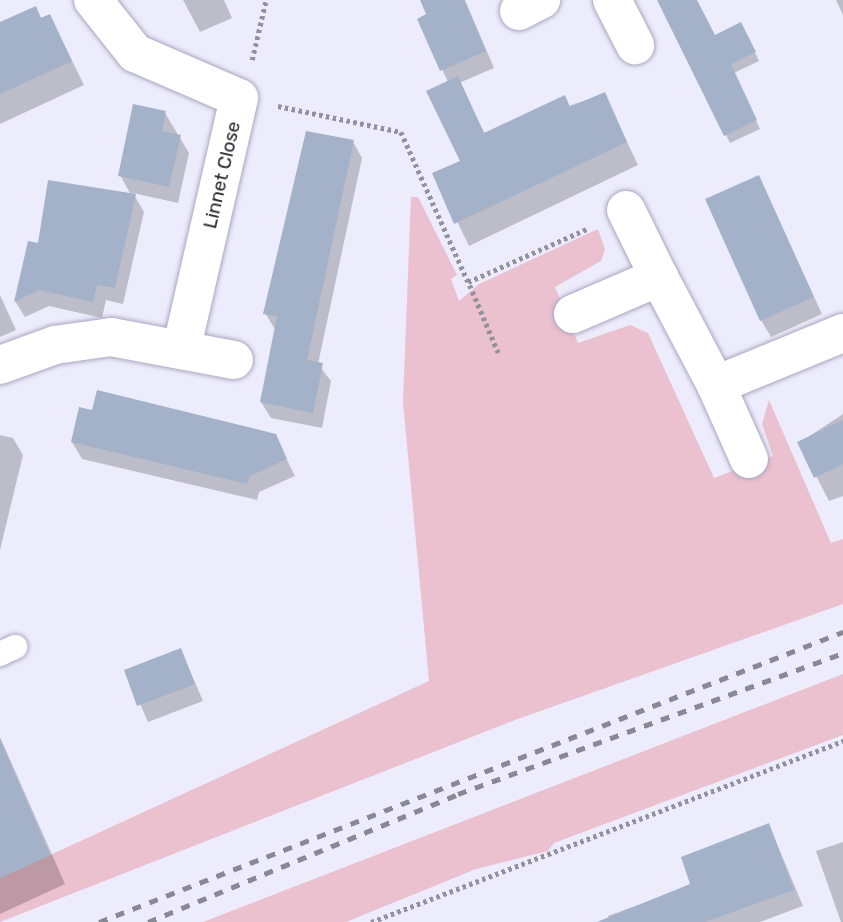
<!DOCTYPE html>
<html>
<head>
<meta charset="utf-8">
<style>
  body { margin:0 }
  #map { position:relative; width:843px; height:922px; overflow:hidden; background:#edecfc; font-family:Rubik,sans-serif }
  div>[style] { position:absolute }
  .green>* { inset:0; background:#ebc0cf }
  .shadow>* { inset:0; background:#0003 }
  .building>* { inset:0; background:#a3b2c8 }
  .path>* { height:4.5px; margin-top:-2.25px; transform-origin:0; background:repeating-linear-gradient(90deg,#92919e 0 3.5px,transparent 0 7px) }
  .roads { filter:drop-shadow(0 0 2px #a9a7c0) drop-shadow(0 0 2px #a9a7c0) }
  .service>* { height:24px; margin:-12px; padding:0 12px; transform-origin:12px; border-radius:12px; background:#fff }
  .minor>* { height:38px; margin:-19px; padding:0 19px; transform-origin:19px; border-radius:19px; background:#fff }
  .rail>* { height:5px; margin-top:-2.5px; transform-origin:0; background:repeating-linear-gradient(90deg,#898895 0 9px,transparent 0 18px) }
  span { translate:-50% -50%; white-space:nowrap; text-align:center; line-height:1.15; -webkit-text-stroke:5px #fff; paint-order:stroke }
  .street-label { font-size:19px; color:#25242d }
</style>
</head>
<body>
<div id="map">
  <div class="green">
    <i style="clip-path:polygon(411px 197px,418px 197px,457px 275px,451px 279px,459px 301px,479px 284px,598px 229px,605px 249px,601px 261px,555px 287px,578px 343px,630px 325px,648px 333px,714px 478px,773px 456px,762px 424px,769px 400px,831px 543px,843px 539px,843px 604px,515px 720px,0 922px,0 878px,429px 681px,403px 402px)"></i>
    <i style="clip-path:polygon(843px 674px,843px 735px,554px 843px,548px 851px,476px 869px,346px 922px,203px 922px)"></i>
  </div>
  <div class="shadow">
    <i style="clip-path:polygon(183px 0,224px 0,232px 18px,200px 32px)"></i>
    <i style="clip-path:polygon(422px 0,465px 0,494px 68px,459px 83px,485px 134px,604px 94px,638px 165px,469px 246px,434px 174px,463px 162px,448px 82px,419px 20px,429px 15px)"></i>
    <i style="clip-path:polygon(659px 0,695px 0,715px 37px,745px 32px,759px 61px,734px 73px,760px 129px,730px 143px)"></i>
    <i style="clip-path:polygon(836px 0,843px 0,843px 15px)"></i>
    <i style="clip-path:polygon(50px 16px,84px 85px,0 124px,0 24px)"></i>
    <i style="clip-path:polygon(165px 113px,189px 153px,178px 203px,133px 193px,144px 212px,123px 304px,106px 300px,102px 318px,49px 306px,25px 317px,15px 301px,30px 243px,40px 245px,131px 195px,120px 175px)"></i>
    <i style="clip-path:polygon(353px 142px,362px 158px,318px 364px,331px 381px,322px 428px,271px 418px,261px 402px,276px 331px,265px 313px)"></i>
    <i style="clip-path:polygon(758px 177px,822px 314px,771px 337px,761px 320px)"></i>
    <i style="clip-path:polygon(0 295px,16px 330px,0 337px)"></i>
    <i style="clip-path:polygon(843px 414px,843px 496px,829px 501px,799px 443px)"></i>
    <i style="clip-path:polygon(0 435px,13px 438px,23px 455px,0 550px)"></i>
    <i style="clip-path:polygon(275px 436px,295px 476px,259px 492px,257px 500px,82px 459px,72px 442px)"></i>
    <i style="clip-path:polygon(181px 650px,203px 701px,148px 722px,126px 671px)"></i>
    <i style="clip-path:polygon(0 737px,65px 884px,0 914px)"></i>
    <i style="clip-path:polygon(769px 825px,803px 906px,760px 922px,610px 922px,608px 916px,692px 885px)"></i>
    <i style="clip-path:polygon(843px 842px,843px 922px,841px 922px,816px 851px)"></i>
  </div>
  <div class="building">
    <i style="clip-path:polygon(420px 0,464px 0,486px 51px,440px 71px,417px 19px,426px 14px)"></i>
    <i style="clip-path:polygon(657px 0,697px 0,715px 35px,741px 22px,756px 52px,731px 64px,757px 120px,724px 136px)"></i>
    <i style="clip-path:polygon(36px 6px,41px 18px,50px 14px,72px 61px,0 94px,0 22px)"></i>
    <i style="clip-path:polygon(458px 76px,484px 133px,565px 95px,570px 107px,605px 92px,627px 142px,454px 224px,432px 173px,460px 161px,426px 91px)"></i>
    <i style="clip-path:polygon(133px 104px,166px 111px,162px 131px,181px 135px,169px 187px,118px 176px)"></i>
    <i style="clip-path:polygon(306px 131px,354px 140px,307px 360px,323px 363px,313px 413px,260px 402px,277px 316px,263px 314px)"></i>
    <i style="clip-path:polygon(759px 175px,814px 297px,760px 321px,705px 199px)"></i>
    <i style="clip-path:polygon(48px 180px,136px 194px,115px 288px,97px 285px,93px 302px,39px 290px,14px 302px,28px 241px,38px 243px)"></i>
    <i style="clip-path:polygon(97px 390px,276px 434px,287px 459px,250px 476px,247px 484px,71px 442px,79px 407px,92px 410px)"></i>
    <i style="clip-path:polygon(843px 420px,843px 464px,814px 478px,797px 442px)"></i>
    <i style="clip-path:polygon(181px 648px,195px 684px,137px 706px,124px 670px)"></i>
    <i style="clip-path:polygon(0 739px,50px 855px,0 878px)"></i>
    <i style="clip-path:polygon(769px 823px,794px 890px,705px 922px,597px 922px,690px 884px,681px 857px)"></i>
  </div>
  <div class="path">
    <i style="left:252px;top:60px;width:62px;rotate:-76.9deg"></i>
    <i style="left:278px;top:106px;width:126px;rotate:11.9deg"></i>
    <i style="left:401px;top:132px;width:164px;rotate:65.9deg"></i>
    <i style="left:498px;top:353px;width:77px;rotate:-112.9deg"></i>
    <i style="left:468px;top:282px;width:133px;rotate:-24.1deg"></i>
    <i style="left:371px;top:922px;width:506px;rotate:-20.98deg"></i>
  </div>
  <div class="roads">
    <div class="service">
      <i style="left:0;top:654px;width:17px;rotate:-25deg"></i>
    </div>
    <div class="minor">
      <i style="left:93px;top:0;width:68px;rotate:51.6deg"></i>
      <i style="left:135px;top:53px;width:113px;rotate:23.4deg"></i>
      <i style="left:239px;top:98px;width:255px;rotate:102.9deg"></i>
      <i style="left:612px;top:0;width:51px;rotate:62.9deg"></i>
      <i style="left:519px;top:11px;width:25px;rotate:-27deg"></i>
      <i style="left:626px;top:210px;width:75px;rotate:63.8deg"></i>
      <i style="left:573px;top:314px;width:94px;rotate:-23.3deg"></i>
      <i style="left:659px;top:277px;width:122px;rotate:62.2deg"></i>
      <i style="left:716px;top:385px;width:137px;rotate:-22.3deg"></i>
      <i style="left:0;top:365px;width:59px;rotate:-20deg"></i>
      <i style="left:55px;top:345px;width:57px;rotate:-8.1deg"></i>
      <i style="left:111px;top:337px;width:125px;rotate:10.6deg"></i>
      <i style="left:716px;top:385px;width:81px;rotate:66deg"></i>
    </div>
  </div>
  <div class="rail">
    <i style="left:99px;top:922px;width:799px;rotate:-21.3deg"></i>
    <i style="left:148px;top:922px;width:335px;rotate:-22.4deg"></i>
    <i style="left:458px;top:794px;width:410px;rotate:-20.1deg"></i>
  </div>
  <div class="street-label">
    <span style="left:222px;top:175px;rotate:-77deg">Linnet Close</span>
  </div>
</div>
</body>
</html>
